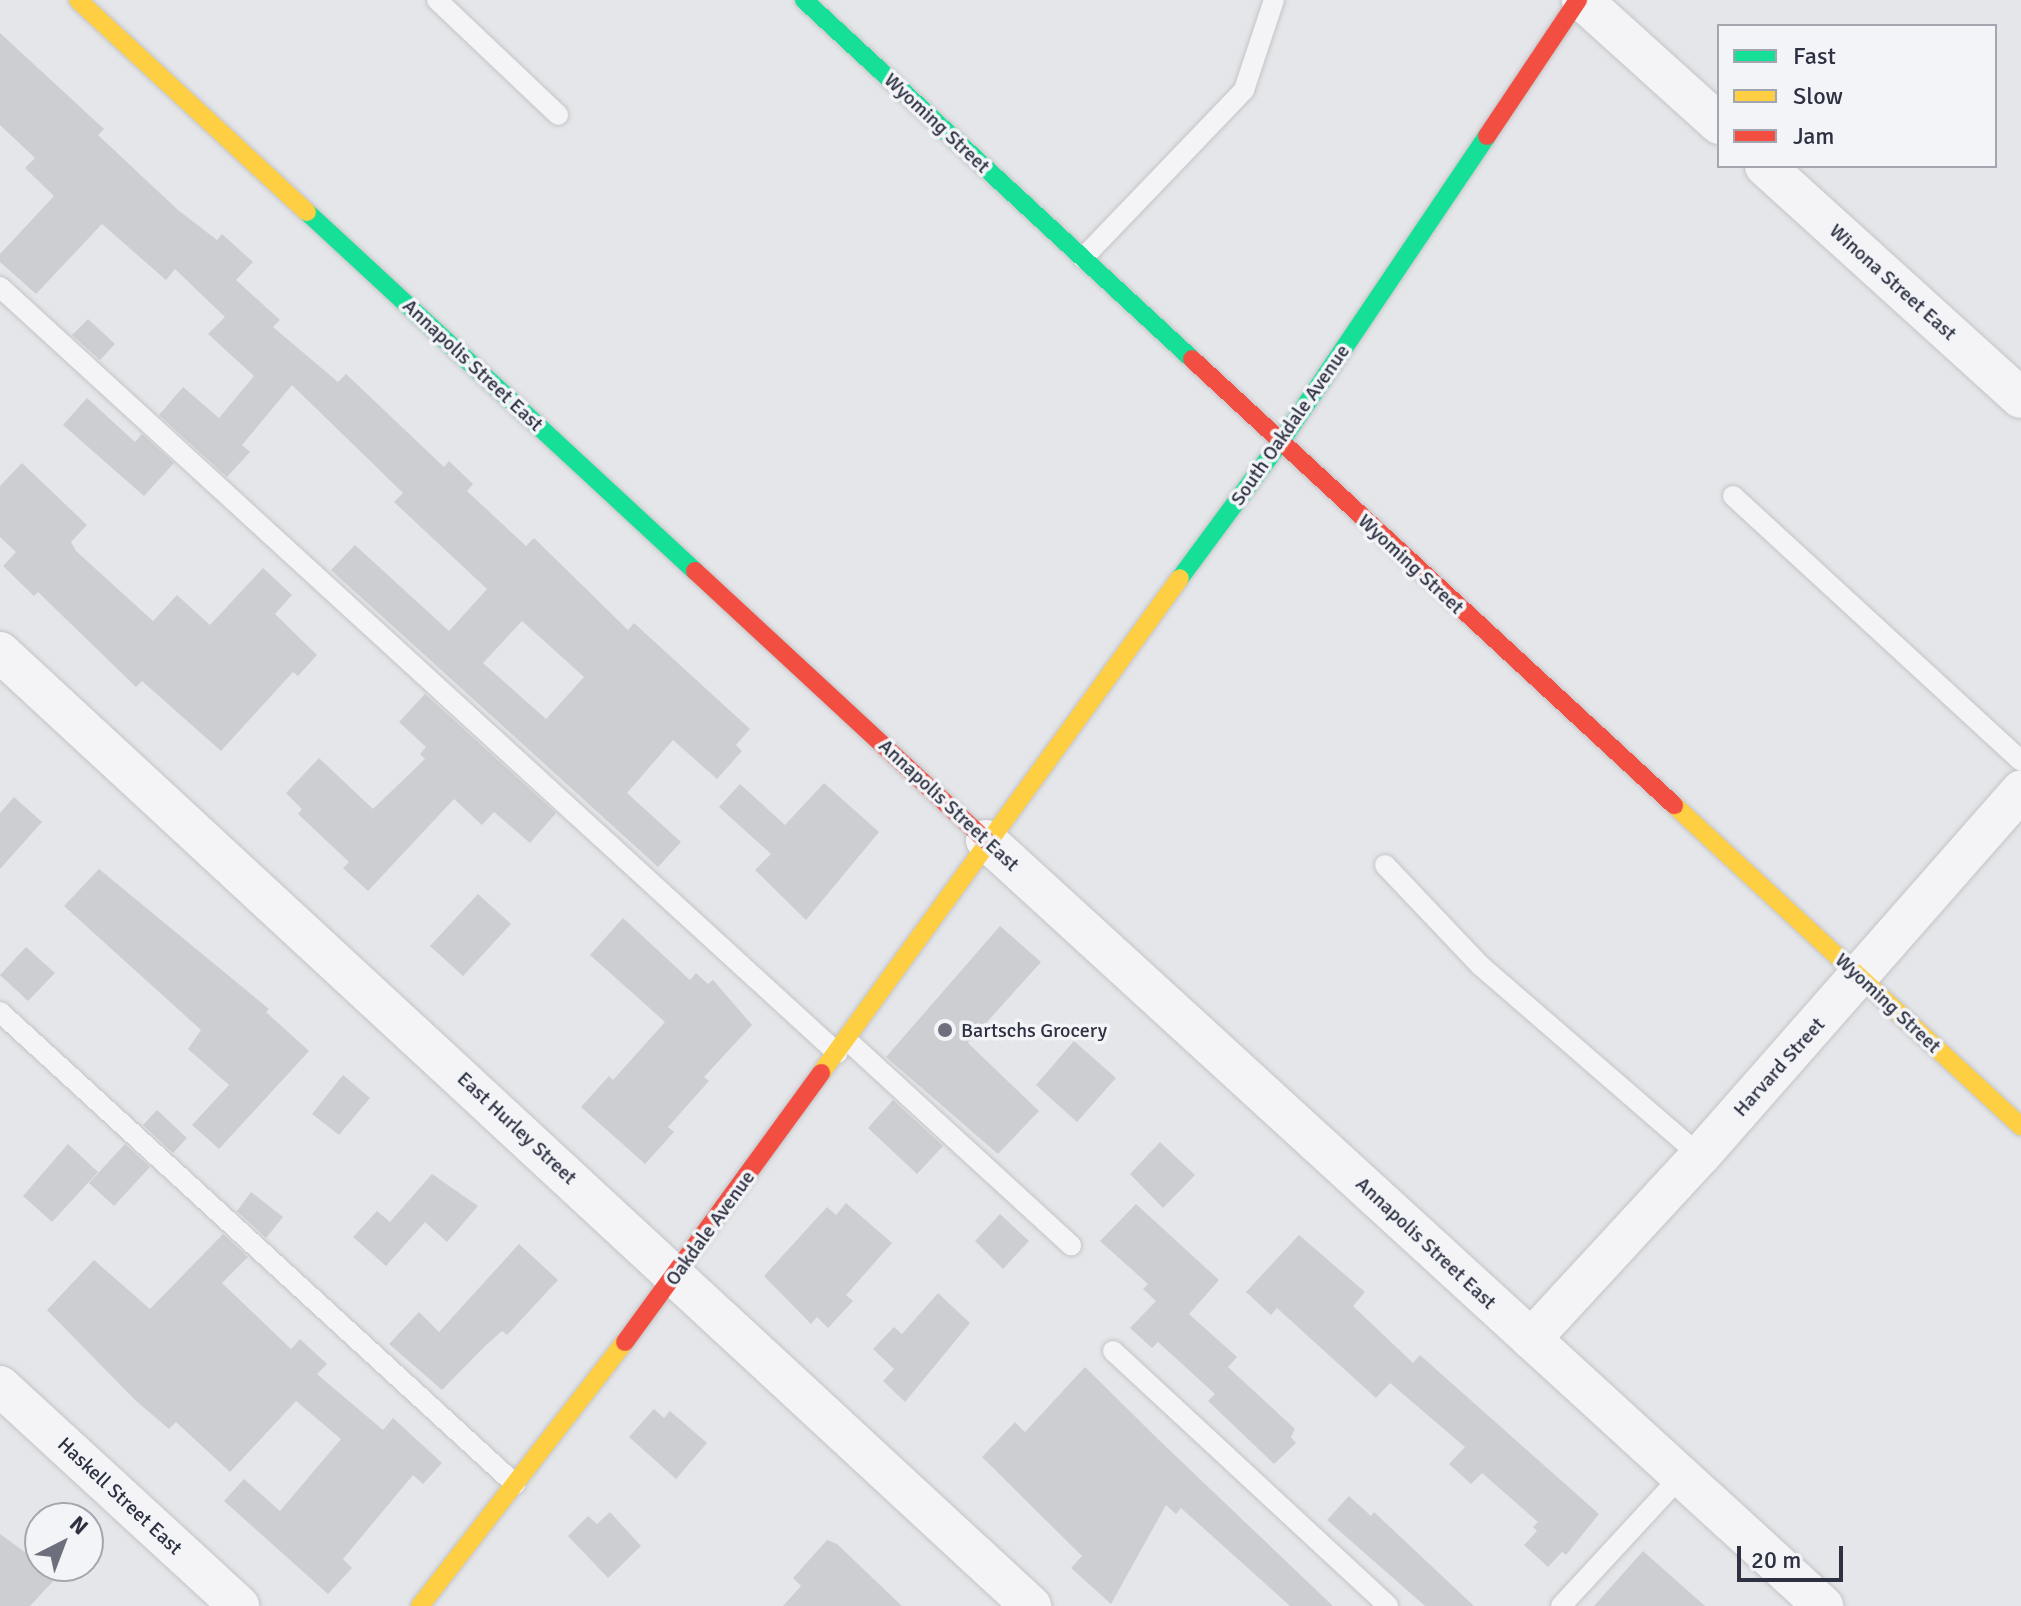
<!DOCTYPE html>
<html>
<head>
<meta charset="utf-8">
<style>
  body { margin:0 }
  #map { position:relative; width:2021px; height:1606px; overflow:hidden; background:#e5e6e9; font-family:Signika,sans-serif }
  div>[style] { position:absolute }
  .building>* { inset:0; background:#cdced1 }
  .roads { filter:drop-shadow(0 0 2px #c3c4c7) drop-shadow(0 0 2px #c3c4c7) }
  .lane>* { height:20px; margin:-10px; padding:0 10px; transform-origin:10px; border-radius:10px; background:#f4f4f6 }
  .street>* { height:40px; margin:-20px; padding:0 20px; transform-origin:20px; border-radius:20px; background:#f4f4f6 }
  .fast>* { height:18px; margin:-9px; padding:0 9px; transform-origin:9px; border-radius:9px; background:#16e098 }
  .slow>* { height:18px; margin:-9px; padding:0 9px; transform-origin:9px; border-radius:9px; background:#ffcf43 }
  .jam>* { height:18px; margin:-9px; padding:0 9px; transform-origin:9px; border-radius:9px; background:#f24e42 }
  .dots>* { width:22px; height:22px; translate:-50% -50%; box-sizing:border-box; border:4px solid #f3f4f8; border-radius:50% }
  span { translate:-50% -50%; white-space:nowrap; text-align:center; line-height:1.15; -webkit-text-stroke:7px #f3f4f8; paint-order:stroke }
  .street-label { font-size:20px; color:#2d3141 }
  .poi-label { font-size:20px; color:#2d3141 }
  .left { translate:0 -50%; text-align:left }
  .legend { position:absolute; left:1717px; top:24px; width:280px; height:144px; box-sizing:border-box; background:#f3f4f8; border:2px solid #a4a6af; margin:0; padding:10px 14px; list-style:none; font-size:24px; color:#2d3141 }
  .legend li { display:flex; align-items:center; gap:16px; height:40px }
  .legend b { width:40px; border:2px solid #a4a6af }
  .north { position:absolute; left:24px; top:1502px; width:80px; height:80px; box-sizing:border-box; background:#f3f4f8; border:2px solid #a4a6af; border-radius:50%; rotate:42deg; font-size:22px; font-weight:700; line-height:32px; text-align:center; color:#2d3141 }
  .north::after { content:''; display:block; margin:auto; width:28px; height:36px; background:#6d707c; clip-path:polygon(50% 0,100% 100%,50% 72%,0 100%) }
  .scale { position:absolute; left:1737px; top:1546px; width:106px; height:36px; box-sizing:border-box; border:4px solid #2d3141; border-top:0; padding-left:10px; font-size:24px; line-height:28px; white-space:nowrap; color:#2d3141; -webkit-text-stroke:6px #f3f4f8; paint-order:stroke }
</style>
</head>
<body>
<div id="map">
  <div class="building">
    <i style="clip-path:polygon(evenodd,0 33px,104px 129px,98px 135px,178px 210px,217px 240px,222px 234px,253px 262px,236px 280px,280px 320px,273px 327px,338px 382px,346px 374px,444px 467px,449px 461px,473px 484px,467px 491px,526px 546px,534px 538px,628px 630px,634px 623px,750px 729px,736px 745px,742px 751px,717px 779px,673px 740px,627px 793px,681px 842px,658px 867px,331px 570px,355px 545px,449px 631px,487px 589px,394px 502px,403px 493px,292px 385px,242px 445px,250px 452px,227px 477px,159px 415px,183px 387px,219px 418px,254px 376px,208px 334px,225px 317px,175px 269px,166px 280px,102px 224px,36px 294px,0 262px,0 254px,54px 196px,25px 168px,35px 158px,0 125px,0 33px,522px 621px,584px 677px,546px 719px,483px 663px,522px 621px)"></i>
    <i style="clip-path:polygon(88px 319px,115px 344px,100px 360px,72px 335px)"></i>
    <i style="clip-path:polygon(87px 398px,135px 442px,142px 434px,174px 463px,144px 496px,63px 425px)"></i>
    <i style="clip-path:polygon(22px 463px,87px 525px,71px 542px,76px 551px,153px 621px,177px 595px,210px 625px,263px 568px,292px 595px,275px 614px,317px 655px,298px 676px,293px 672px,221px 751px,142px 681px,136px 687px,38px 592px,34px 596px,3px 566px,16px 552px,0 537px,0 486px)"></i>
    <i style="clip-path:polygon(425px 694px,556px 813px,530px 843px,494px 812px,482px 825px,454px 799px,368px 891px,343px 868px,349px 862px,298px 814px,302px 809px,286px 793px,319px 758px,373px 809px,425px 759px,420px 754px,426px 747px,399px 722px)"></i>
    <i style="clip-path:polygon(824px 783px,879px 832px,806px 920px,755px 870px,771px 854px,719px 807px,740px 784px,785px 825px)"></i>
    <i style="clip-path:polygon(14px 797px,42px 822px,0 869px,0 813px)"></i>
    <i style="clip-path:polygon(99px 869px,269px 1009px,266px 1012px,309px 1051px,219px 1149px,192px 1125px,229px 1085px,188px 1049px,201px 1030px,64px 906px)"></i>
    <i style="clip-path:polygon(478px 894px,511px 924px,463px 976px,430px 946px)"></i>
    <i style="clip-path:polygon(623px 918px,690px 980px,696px 973px,708px 984px,713px 980px,752px 1025px,704px 1077px,709px 1081px,668px 1127px,674px 1132px,645px 1164px,581px 1107px,609px 1076px,613px 1080px,665px 1022px,590px 955px)"></i>
    <i style="clip-path:polygon(1000px 926px,1041px 962px,968px 1043px,1039px 1111px,998px 1154px,886px 1057px)"></i>
    <i style="clip-path:polygon(26px 947px,55px 973px,28px 1001px,0 975px)"></i>
    <i style="clip-path:polygon(1074px 1041px,1116px 1078px,1077px 1122px,1036px 1085px)"></i>
    <i style="clip-path:polygon(343px 1075px,370px 1098px,339px 1135px,312px 1114px)"></i>
    <i style="clip-path:polygon(893px 1100px,943px 1146px,917px 1174px,868px 1128px)"></i>
    <i style="clip-path:polygon(157px 1110px,187px 1138px,173px 1153px,143px 1125px)"></i>
    <i style="clip-path:polygon(1160px 1142px,1195px 1175px,1163px 1208px,1130px 1174px)"></i>
    <i style="clip-path:polygon(68px 1144px,98px 1172px,52px 1222px,23px 1196px)"></i>
    <i style="clip-path:polygon(125px 1144px,150px 1167px,114px 1206px,89px 1183px)"></i>
    <i style="clip-path:polygon(432px 1174px,478px 1206px,447px 1242px,425px 1222px,386px 1266px,353px 1237px,377px 1211px,390px 1222px)"></i>
    <i style="clip-path:polygon(251px 1192px,283px 1217px,266px 1238px,237px 1211px)"></i>
    <i style="clip-path:polygon(846px 1203px,892px 1243px,846px 1295px,853px 1301px,828px 1328px,817px 1317px,811px 1324px,764px 1276px,827px 1207px,836px 1215px)"></i>
    <i style="clip-path:polygon(1136px 1204px,1219px 1280px,1189px 1314px,1237px 1357px,1228px 1367px,1295px 1429px,1291px 1437px,1296px 1443px,1274px 1464px,1208px 1401px,1215px 1394px,1158px 1342px,1152px 1348px,1130px 1328px,1156px 1301px,1143px 1289px,1148px 1284px,1100px 1241px)"></i>
    <i style="clip-path:polygon(1000px 1214px,1029px 1241px,1003px 1269px,975px 1241px)"></i>
    <i style="clip-path:polygon(223px 1234px,248px 1257px,222px 1283px,291px 1349px,300px 1339px,327px 1364px,317px 1374px,383px 1430px,393px 1418px,442px 1463px,423px 1484px,413px 1475px,343px 1559px,352px 1568px,328px 1594px,224px 1501px,244px 1479px,280px 1511px,341px 1439px,296px 1401px,230px 1472px,176px 1422px,169px 1429px,136px 1401px,47px 1310px,94px 1260px,150px 1309px)"></i>
    <i style="clip-path:polygon(1299px 1235px,1365px 1292px,1353px 1306px,1413px 1363px,1420px 1355px,1599px 1514px,1566px 1555px,1562px 1552px,1548px 1567px,1524px 1545px,1537px 1531px,1533px 1527px,1538px 1522px,1482px 1473px,1471px 1484px,1449px 1464px,1465px 1447px,1390px 1383px,1376px 1398px,1277px 1308px,1271px 1315px,1246px 1292px)"></i>
    <i style="clip-path:polygon(519px 1244px,558px 1280px,507px 1335px,502px 1331px,485px 1346px,442px 1390px,389px 1344px,419px 1312px,439px 1332px)"></i>
    <i style="clip-path:polygon(938px 1293px,970px 1323px,905px 1402px,883px 1381px,894px 1369px,873px 1349px,894px 1327px,902px 1334px)"></i>
    <i style="clip-path:polygon(1085px 1367px,1161px 1442px,1333px 1606px,1290px 1606px,1181px 1508px,1176px 1514px,1166px 1505px,1111px 1604px,1071px 1568px,1082px 1556px,982px 1457px,1015px 1422px,1025px 1432px)"></i>
    <i style="clip-path:polygon(654px 1409px,664px 1418px,670px 1411px,707px 1443px,676px 1479px,629px 1437px)"></i>
    <i style="clip-path:polygon(1349px 1496px,1371px 1516px,1374px 1512px,1474px 1606px,1425px 1606px,1327px 1520px)"></i>
    <i style="clip-path:polygon(610px 1512px,641px 1546px,608px 1578px,568px 1536px,588px 1516px,597px 1524px)"></i>
    <i style="clip-path:polygon(0 1534px,58px 1576px,30px 1606px,0 1606px)"></i>
    <i style="clip-path:polygon(827px 1540px,837px 1544px,902px 1606px,783px 1606px,801px 1586px,793px 1578px)"></i>
    <i style="clip-path:polygon(1643px 1551px,1705px 1606px,1594px 1606px)"></i>
  </div>
  <div class="roads">
    <div class="lane">
      <i style="left:437px;top:0;width:167px;rotate:43.5deg"></i>
      <i style="left:1083px;top:258px;width:233px;rotate:-46.2deg"></i>
      <i style="left:1244px;top:90px;width:95px;rotate:-71.6deg"></i>
      <i style="left:0;top:287px;width:1135px;rotate:42.46deg"></i>
      <i style="left:1733px;top:496px;width:391px;rotate:42.6deg"></i>
      <i style="left:1385px;top:865px;width:139px;rotate:46.5deg"></i>
      <i style="left:1481px;top:966px;width:290px;rotate:40.9deg"></i>
      <i style="left:0;top:1012px;width:699px;rotate:42.51deg"></i>
      <i style="left:847px;top:1040px;width:304px;rotate:42.5deg"></i>
      <i style="left:1113px;top:1351px;width:375px;rotate:42.8deg"></i>
      <i style="left:1561px;top:1606px;width:177px;rotate:-47.3deg"></i>
    </div>
    <div class="street">
      <i style="left:1582px;top:0;width:185px;rotate:42.1deg"></i>
      <i style="left:1765px;top:166px;width:345px;rotate:42.2deg"></i>
      <i style="left:0;top:652px;width:1405px;rotate:42.78deg"></i>
      <i style="left:986px;top:840px;width:1135px;rotate:42.46deg"></i>
      <i style="left:1531px;top:1339px;width:249px;rotate:-47.3deg"></i>
      <i style="left:1700px;top:1156px;width:487px;rotate:-48.7deg"></i>
      <i style="left:0;top:1386px;width:325px;rotate:42.6deg"></i>
    </div>
    <div class="fast">
      <i style="left:804px;top:0;width:529px;rotate:42.78deg"></i>
      <i style="left:307px;top:212px;width:529px;rotate:42.78deg"></i>
      <i style="left:1180px;top:578px;width:168px;rotate:-53.5deg"></i>
      <i style="left:1280px;top:443px;width:370px;rotate:-56deg"></i>
    </div>
    <div class="slow">
      <i style="left:78px;top:0;width:312px;rotate:42.8deg"></i>
      <i style="left:1674px;top:805px;width:473px;rotate:42.8deg"></i>
      <i style="left:821px;top:1073px;width:611px;rotate:-54.05deg"></i>
      <i style="left:420px;top:1606px;width:334px;rotate:-52.2deg"></i>
    </div>
    <div class="jam">
      <i style="left:1487px;top:136px;width:164px;rotate:-56.2deg"></i>
      <i style="left:1192px;top:359px;width:657px;rotate:42.78deg"></i>
      <i style="left:695px;top:571px;width:396px;rotate:42.8deg"></i>
      <i style="left:625px;top:1342px;width:333px;rotate:-53.9deg"></i>
    </div>
  </div>
  <div class="dots">
    <i style="left:945px;top:1030px;background:#6d707c"></i>
  </div>
  <div class="street-label">
    <span style="left:937px;top:123px;rotate:43deg">Wyoming Street</span>
    <span style="left:1893px;top:282px;rotate:42deg">Winona Street East</span>
    <span style="left:473px;top:365px;rotate:43deg">Annapolis Street East</span>
    <span style="left:1290px;top:425px;rotate:-55deg">South Oakdale Avenue</span>
    <span style="left:1411px;top:564px;rotate:43deg">Wyoming Street</span>
    <span style="left:949px;top:805px;rotate:43deg">Annapolis Street East</span>
    <span style="left:1888px;top:1003px;rotate:43deg">Wyoming Street</span>
    <span style="left:1779px;top:1067px;rotate:-48deg">Harvard Street</span>
    <span style="left:517px;top:1128px;rotate:43deg">East Hurley Street</span>
    <span style="left:710px;top:1228px;rotate:-54deg">Oakdale Avenue</span>
    <span style="left:1426px;top:1243px;rotate:43deg">Annapolis Street East</span>
    <span style="left:120px;top:1496px;rotate:43deg">Haskell Street East</span>
  </div>
  <div class="poi-label">
    <span class="left" style="left:961px;top:1030px">Bartschs Grocery</span>
  </div>
  <ul class="legend">
  <li><b style="height:10px;background:#16e098"></b>Fast</li>
  <li><b style="height:10px;background:#ffcf43"></b>Slow</li>
  <li><b style="height:10px;background:#f24e42"></b>Jam</li>
  </ul>
  <div class="north">N</div>
  <div class="scale">20 m</div>
</div>
</body>
</html>
